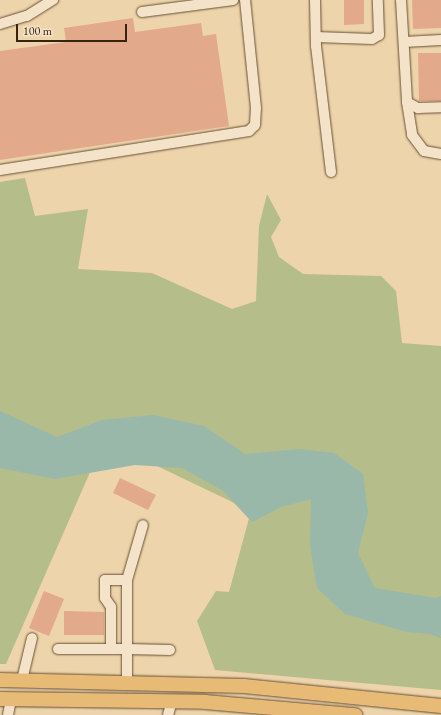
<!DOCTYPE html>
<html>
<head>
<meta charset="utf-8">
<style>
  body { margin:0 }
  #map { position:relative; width:441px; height:715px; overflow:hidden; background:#eed4aa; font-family:"EB Garamond",serif }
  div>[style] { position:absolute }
  .green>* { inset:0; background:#b5bd8b }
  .water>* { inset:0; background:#99b8aa }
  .stream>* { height:2px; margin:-1px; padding:0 1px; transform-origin:1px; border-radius:1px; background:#99b8aa }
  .building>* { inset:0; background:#e3a98b }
  .roads { filter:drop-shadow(0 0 1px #664f36) drop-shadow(0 0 1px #664f36) }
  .minor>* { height:10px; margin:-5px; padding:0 5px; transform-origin:5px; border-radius:5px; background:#f4e3c8 }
  .highway>* { height:14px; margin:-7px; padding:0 7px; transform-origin:7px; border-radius:7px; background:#e7ba75 }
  span { translate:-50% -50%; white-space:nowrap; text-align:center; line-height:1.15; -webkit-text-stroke:4px #f4e3c8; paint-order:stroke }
  .scale { position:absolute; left:16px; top:24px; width:111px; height:18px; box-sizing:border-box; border:2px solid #382310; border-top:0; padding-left:5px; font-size:12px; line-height:14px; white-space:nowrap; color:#382310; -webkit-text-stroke:3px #f4e3c8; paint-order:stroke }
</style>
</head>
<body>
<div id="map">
  <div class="green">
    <i style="clip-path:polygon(25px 178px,35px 216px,88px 209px,78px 269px,152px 273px,232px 309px,256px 301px,259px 226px,267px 194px,281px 220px,271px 237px,279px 257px,303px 274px,381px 276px,396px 291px,402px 343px,441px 346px,441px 690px,215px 670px,197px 621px,216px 591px,229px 592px,251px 511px,153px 464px,119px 459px,91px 470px,6px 664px,0 664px,0 182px)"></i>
  </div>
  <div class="water">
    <i style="clip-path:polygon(0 411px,57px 437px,102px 420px,153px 415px,204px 426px,245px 454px,300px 449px,334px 453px,363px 474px,368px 513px,358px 553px,375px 588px,436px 598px,441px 596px,441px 635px,407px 632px,345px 614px,317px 588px,310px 545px,311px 499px,281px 507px,252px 522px,222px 490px,182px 468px,135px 465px,55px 479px,0 468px)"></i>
  </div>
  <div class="stream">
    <i style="left:433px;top:634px;width:9px;rotate:21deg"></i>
  </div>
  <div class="building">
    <i style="clip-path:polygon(344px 0,364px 0,364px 24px,344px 25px)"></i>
    <i style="clip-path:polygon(412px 0,441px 0,441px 28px,413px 29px)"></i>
    <i style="clip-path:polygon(133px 18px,135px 32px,201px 23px,203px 36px,216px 34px,229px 126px,0 160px,0 51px,66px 42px,64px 28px)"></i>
    <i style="clip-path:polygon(418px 53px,441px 53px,441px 101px,419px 101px)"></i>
    <i style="clip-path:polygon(120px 478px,156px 495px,148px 510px,113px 493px)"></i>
    <i style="clip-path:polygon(44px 591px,64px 599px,49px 636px,29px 628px)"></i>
    <i style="clip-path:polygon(64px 611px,104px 612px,104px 635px,64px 635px)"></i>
  </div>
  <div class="roads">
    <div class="minor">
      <i style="left:315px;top:0;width:46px;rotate:88.8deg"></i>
      <i style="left:316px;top:46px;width:127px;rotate:83.2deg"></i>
      <i style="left:401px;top:0;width:102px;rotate:86.6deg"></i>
      <i style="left:407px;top:102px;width:13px;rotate:29deg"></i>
      <i style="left:418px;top:108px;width:23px;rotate:-2deg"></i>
      <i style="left:142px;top:12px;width:92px;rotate:-7.5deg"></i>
      <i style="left:0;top:24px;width:28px;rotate:-17deg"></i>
      <i style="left:27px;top:16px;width:31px;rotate:-32deg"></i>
      <i style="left:316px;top:37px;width:56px;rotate:2deg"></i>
      <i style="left:372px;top:39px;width:8px;rotate:-30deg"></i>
      <i style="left:379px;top:35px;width:35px;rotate:-92deg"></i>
      <i style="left:404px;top:42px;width:37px;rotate:-3deg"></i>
      <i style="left:407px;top:102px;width:33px;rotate:81deg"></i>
      <i style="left:412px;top:135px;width:20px;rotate:53deg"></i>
      <i style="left:424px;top:151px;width:17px;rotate:10deg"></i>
      <i style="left:0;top:170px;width:252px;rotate:-8.9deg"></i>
      <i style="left:249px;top:131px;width:8px;rotate:-45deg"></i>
      <i style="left:255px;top:125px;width:17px;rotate:-87deg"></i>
      <i style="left:256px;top:108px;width:109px;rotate:-95.8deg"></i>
      <i style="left:127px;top:580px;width:57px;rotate:-73.8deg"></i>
      <i style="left:58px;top:649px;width:53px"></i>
      <i style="left:22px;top:680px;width:43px;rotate:-76.6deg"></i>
      <i style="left:127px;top:681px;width:101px;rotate:-90deg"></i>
      <i style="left:127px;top:580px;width:22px;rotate:180deg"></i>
      <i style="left:105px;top:580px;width:18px;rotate:90deg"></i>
      <i style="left:105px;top:598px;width:11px;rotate:56deg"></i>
      <i style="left:111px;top:607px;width:42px;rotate:90deg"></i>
      <i style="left:111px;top:649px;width:16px"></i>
      <i style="left:127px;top:649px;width:43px;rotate:1.3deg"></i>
      <i style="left:8px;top:715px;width:16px;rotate:-79deg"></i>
      <i style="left:168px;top:715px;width:15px;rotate:-74deg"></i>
    </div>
    <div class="highway">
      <i style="left:0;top:680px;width:244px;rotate:1.4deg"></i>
      <i style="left:244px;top:686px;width:198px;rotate:5.8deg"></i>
      <i style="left:0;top:699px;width:205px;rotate:0.8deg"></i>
      <i style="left:205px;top:702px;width:151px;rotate:5deg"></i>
    </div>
  </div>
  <div class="scale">100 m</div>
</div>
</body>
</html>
